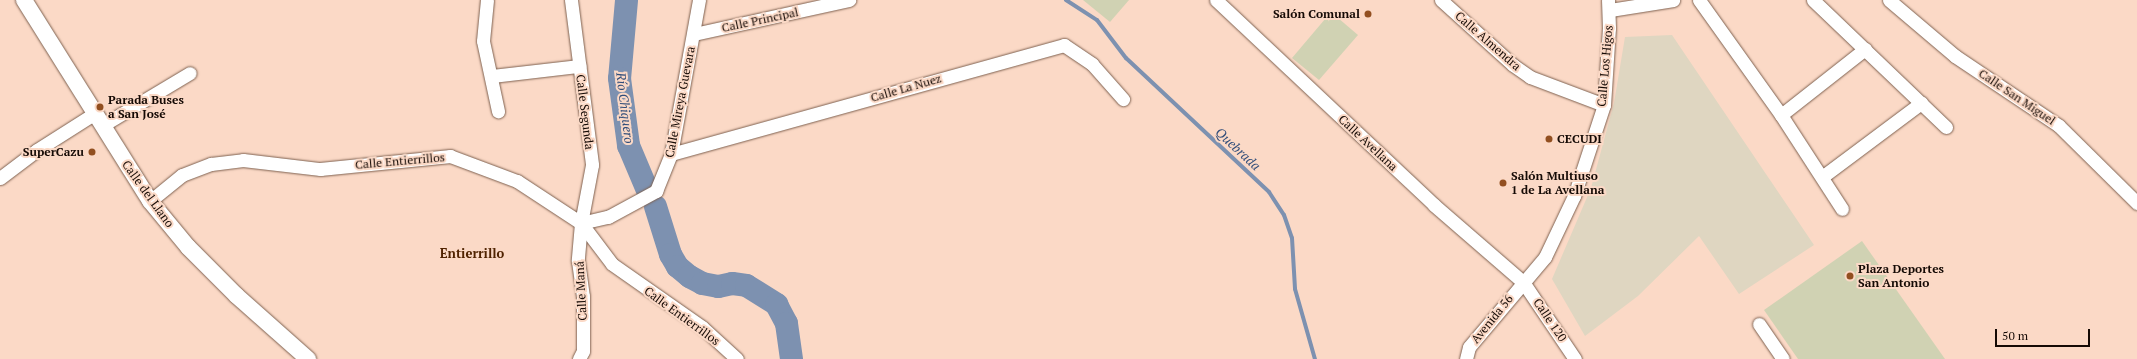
<!DOCTYPE html>
<html>
<head>
<meta charset="utf-8">
<style>
  body { margin:0 }
  #map { position:relative; width:2137px; height:359px; overflow:hidden; background:#fbd9c6; font-family:"PT Serif",serif }
  div>[style] { position:absolute }
  .industrial>* { inset:0; background:#dfd6c1 }
  .green>* { inset:0; background:#d0d2b3 }
  .stream>* { height:4px; margin:-2px; padding:0 2px; transform-origin:2px; border-radius:2px; background:#7d91b0 }
  .river>* { height:23px; margin:-11.5px; padding:0 11.5px; transform-origin:11.5px; border-radius:11.5px; background:#7d91b0 }
  .roads { filter:drop-shadow(0 0 1px #7e6150) drop-shadow(0 0 1px #7e6150) }
  .minor>* { height:13px; margin:-6.5px; padding:0 6.5px; transform-origin:6.5px; border-radius:6.5px; background:#fff }
  .major>* { height:16px; margin:-8px; padding:0 8px; transform-origin:8px; border-radius:8px; background:#fff }
  .dots>* { width:11px; height:11px; translate:-50% -50%; box-sizing:border-box; border:2px solid #fbd9c6; border-radius:50% }
  span { translate:-50% -50%; white-space:nowrap; text-align:center; line-height:1.15; -webkit-text-stroke:4px #fbd9c6; paint-order:stroke }
  .poi-label { font-size:12px; color:#150a05; font-weight:700 }
  .right { translate:-100% -50%; text-align:right }
  .left { translate:0 -50%; text-align:left }
  .street-label { font-size:12px; color:#150a05 }
  .water-label { font-size:13px; color:#324e7a; font-style:italic }
  .neighbourhood-label { font-size:13px; color:#502301; font-weight:700 }
  .scale { position:absolute; left:1995px; top:329px; width:95px; height:18px; box-sizing:border-box; border:2px solid #150a05; border-top:0; padding-left:5px; font-size:12px; line-height:14px; white-space:nowrap; color:#150a05; -webkit-text-stroke:3px #fbd9c6; paint-order:stroke }
</style>
</head>
<body>
<div id="map">
  <div class="industrial">
    <i style="clip-path:polygon(1672px 35px,1814px 245px,1739px 294px,1699px 236px,1638px 296px,1585px 336px,1552px 279px,1591px 188px,1614px 103px,1625px 37px)"></i>
  </div>
  <div class="green">
    <i style="clip-path:polygon(1083px 0,1129px 0,1110px 22px)"></i>
    <i style="clip-path:polygon(1331px 12px,1358px 35px,1319px 80px,1292px 58px)"></i>
    <i style="clip-path:polygon(1862px 241px,1945px 359px,1798px 359px,1764px 310px)"></i>
  </div>
  <div class="stream">
    <i style="left:1066px;top:0;width:37px;rotate:33deg"></i>
    <i style="left:1097px;top:20px;width:48px;rotate:52.7deg"></i>
    <i style="left:1126px;top:58px;width:196px;rotate:43.1deg"></i>
    <i style="left:1269px;top:192px;width:27px;rotate:57deg"></i>
    <i style="left:1284px;top:215px;width:24px;rotate:71deg"></i>
    <i style="left:1292px;top:238px;width:51px;rotate:86.6deg"></i>
    <i style="left:1295px;top:289px;width:73px;rotate:74.1deg"></i>
  </div>
  <div class="river">
    <i style="left:626px;top:0;width:78px;rotate:95.1deg"></i>
    <i style="left:619px;top:78px;width:68px;rotate:82.3deg"></i>
    <i style="left:628px;top:145px;width:49px;rotate:67.1deg"></i>
    <i style="left:655px;top:206px;width:50px;rotate:72.6deg"></i>
    <i style="left:670px;top:254px;width:14px;rotate:60deg"></i>
    <i style="left:677px;top:266px;width:16px;rotate:40deg"></i>
    <i style="left:689px;top:276px;width:15px;rotate:28deg"></i>
    <i style="left:702px;top:283px;width:16px;rotate:11deg"></i>
    <i style="left:718px;top:286px;width:14px;rotate:-12deg"></i>
    <i style="left:732px;top:283px;width:14px;rotate:8deg"></i>
    <i style="left:746px;top:285px;width:36px;rotate:32deg"></i>
    <i style="left:776px;top:304px;width:21px;rotate:62deg"></i>
    <i style="left:786px;top:323px;width:36px;rotate:82deg"></i>
  </div>
  <div class="roads">
    <div class="minor">
      <i style="left:487px;top:0;width:41px;rotate:95.6deg"></i>
      <i style="left:483px;top:41px;width:72px;rotate:77.9deg"></i>
      <i style="left:571px;top:0;width:166px;rotate:82.7deg"></i>
      <i style="left:592px;top:165px;width:59px;rotate:100.7deg"></i>
      <i style="left:581px;top:223px;width:38px;rotate:95deg"></i>
      <i style="left:578px;top:261px;width:35px;rotate:82deg"></i>
      <i style="left:583px;top:296px;width:55px;rotate:90deg"></i>
      <i style="left:583px;top:351px;width:9px;rotate:117deg"></i>
      <i style="left:1216px;top:0;width:299px;rotate:43.2deg"></i>
      <i style="left:1434px;top:205px;width:118px;rotate:40.9deg"></i>
      <i style="left:1523px;top:282px;width:93px;rotate:56deg"></i>
      <i style="left:1441px;top:0;width:97px;rotate:42.1deg"></i>
      <i style="left:1513px;top:65px;width:21px;rotate:35deg"></i>
      <i style="left:1530px;top:77px;width:79px;rotate:20.7deg"></i>
      <i style="left:1699px;top:0;width:141px;rotate:54.5deg"></i>
      <i style="left:1781px;top:115px;width:112px;rotate:57deg"></i>
      <i style="left:1813px;top:0;width:184px;rotate:43.7deg"></i>
      <i style="left:1889px;top:0;width:87px;rotate:40.3deg"></i>
      <i style="left:1955px;top:56px;width:125px;rotate:33.9deg"></i>
      <i style="left:2059px;top:126px;width:110px;rotate:44.6deg"></i>
      <i style="left:1610px;top:10px;width:64px;rotate:-9deg"></i>
      <i style="left:694px;top:34px;width:159px;rotate:-12.4deg"></i>
      <i style="left:492px;top:76px;width:88px;rotate:-6.6deg"></i>
      <i style="left:1781px;top:115px;width:107px;rotate:-38.2deg"></i>
      <i style="left:103px;top:125px;width:101px;rotate:-30.9deg"></i>
      <i style="left:671px;top:154px;width:408px;rotate:-15.5deg"></i>
      <i style="left:1064px;top:45px;width:34px;rotate:34deg"></i>
      <i style="left:1092px;top:64px;width:47px;rotate:48.5deg"></i>
      <i style="left:1822px;top:177px;width:124px;rotate:-36.8deg"></i>
      <i style="left:0;top:178px;width:46px;rotate:-37.1deg"></i>
      <i style="left:37px;top:150px;width:69px;rotate:-32.5deg"></i>
      <i style="left:150px;top:201px;width:41px;rotate:-39.1deg"></i>
      <i style="left:182px;top:175px;width:31px;rotate:-21deg"></i>
      <i style="left:211px;top:164px;width:32px;rotate:-7deg"></i>
      <i style="left:243px;top:160px;width:78px;rotate:6.7deg"></i>
      <i style="left:320px;top:169px;width:131px;rotate:-5.7deg"></i>
      <i style="left:450px;top:156px;width:72px;rotate:20.5deg"></i>
      <i style="left:517px;top:181px;width:77px;rotate:33.3deg"></i>
      <i style="left:581px;top:223px;width:51px;rotate:52.9deg"></i>
      <i style="left:612px;top:264px;width:110px;rotate:35deg"></i>
      <i style="left:702px;top:327px;width:47px;rotate:42.4deg"></i>
      <i style="left:581px;top:223px;width:28px;rotate:-13deg"></i>
      <i style="left:608px;top:217px;width:55px;rotate:-28.4deg"></i>
      <i style="left:656px;top:191px;width:40px;rotate:-68deg"></i>
      <i style="left:671px;top:154px;width:157px;rotate:-79.7deg"></i>
      <i style="left:1759px;top:324px;width:42px;rotate:55.6deg"></i>
      <i style="left:1466px;top:359px;width:12px;rotate:-76deg"></i>
      <i style="left:1469px;top:347px;width:118px;rotate:-49.8deg"></i>
      <i style="left:1545px;top:257px;width:68px;rotate:-64.6deg"></i>
      <i style="left:1574px;top:196px;width:96px;rotate:-71.8deg"></i>
      <i style="left:1604px;top:105px;width:77px;rotate:-86.3deg"></i>
      <i style="left:1609px;top:28px;width:28px;rotate:-92deg"></i>
    </div>
    <div class="major">
      <i style="left:24px;top:0;width:237px;rotate:57.9deg"></i>
      <i style="left:150px;top:201px;width:60px;rotate:50.4deg"></i>
      <i style="left:188px;top:247px;width:69px;rotate:45deg"></i>
      <i style="left:237px;top:296px;width:95px;rotate:41.6deg"></i>
    </div>
  </div>
  <div class="dots">
    <i style="left:1368px;top:14px;background:#924f20"></i>
    <i style="left:100px;top:107px;background:#924f20"></i>
    <i style="left:1549px;top:139px;background:#924f20"></i>
    <i style="left:92px;top:152px;background:#924f20"></i>
    <i style="left:1503px;top:183px;background:#924f20"></i>
    <i style="left:1850px;top:276px;background:#924f20"></i>
  </div>
  <div class="poi-label">
    <span class="right" style="left:1360px;top:14px">Salón Comunal</span>
    <span class="left" style="left:108px;top:107px">Parada Buses<br>a San José</span>
    <span class="left" style="left:1557px;top:139px">CECUDI</span>
    <span class="right" style="left:84px;top:152px">SuperCazu</span>
    <span class="left" style="left:1511px;top:183px">Salón Multiuso<br>1 de La Avellana</span>
    <span class="left" style="left:1858px;top:276px">Plaza Deportes<br>San Antonio</span>
  </div>
  <div class="street-label">
    <span style="left:760px;top:20px;rotate:-12deg">Calle Principal</span>
    <span style="left:1488px;top:41px;rotate:41deg">Calle Almendra</span>
    <span style="left:1605px;top:66px;rotate:-85deg">Calle Los Higos</span>
    <span style="left:906px;top:88px;rotate:-16deg">Calle La Nuez</span>
    <span style="left:2017px;top:97px;rotate:34deg">Calle San Miguel</span>
    <span style="left:680px;top:102px;rotate:-79deg">Calle Mireya Guevara</span>
    <span style="left:585px;top:112px;rotate:83deg">Calle Segunda</span>
    <span style="left:1368px;top:143px;rotate:43deg">Calle Avellana</span>
    <span style="left:400px;top:161px;rotate:-5deg">Calle Entierrillos</span>
    <span style="left:148px;top:194px;rotate:54deg">Calle del Llano</span>
    <span style="left:581px;top:291px;rotate:-93deg">Calle Maná</span>
    <span style="left:682px;top:316px;rotate:36deg">Calle Entierrillos</span>
    <span style="left:1492px;top:319px;rotate:-51deg">Avenida 56</span>
    <span style="left:1550px;top:320px;rotate:56deg">Calle 120</span>
  </div>
  <div class="water-label">
    <span style="left:625px;top:108px;rotate:83deg">Río Chiquero</span>
    <span style="left:1238px;top:149px;rotate:43deg">Quebrada</span>
  </div>
  <div class="neighbourhood-label">
    <span style="left:472px;top:253px">Entierrillo</span>
  </div>
  <div class="scale">50 m</div>
</div>
</body>
</html>
